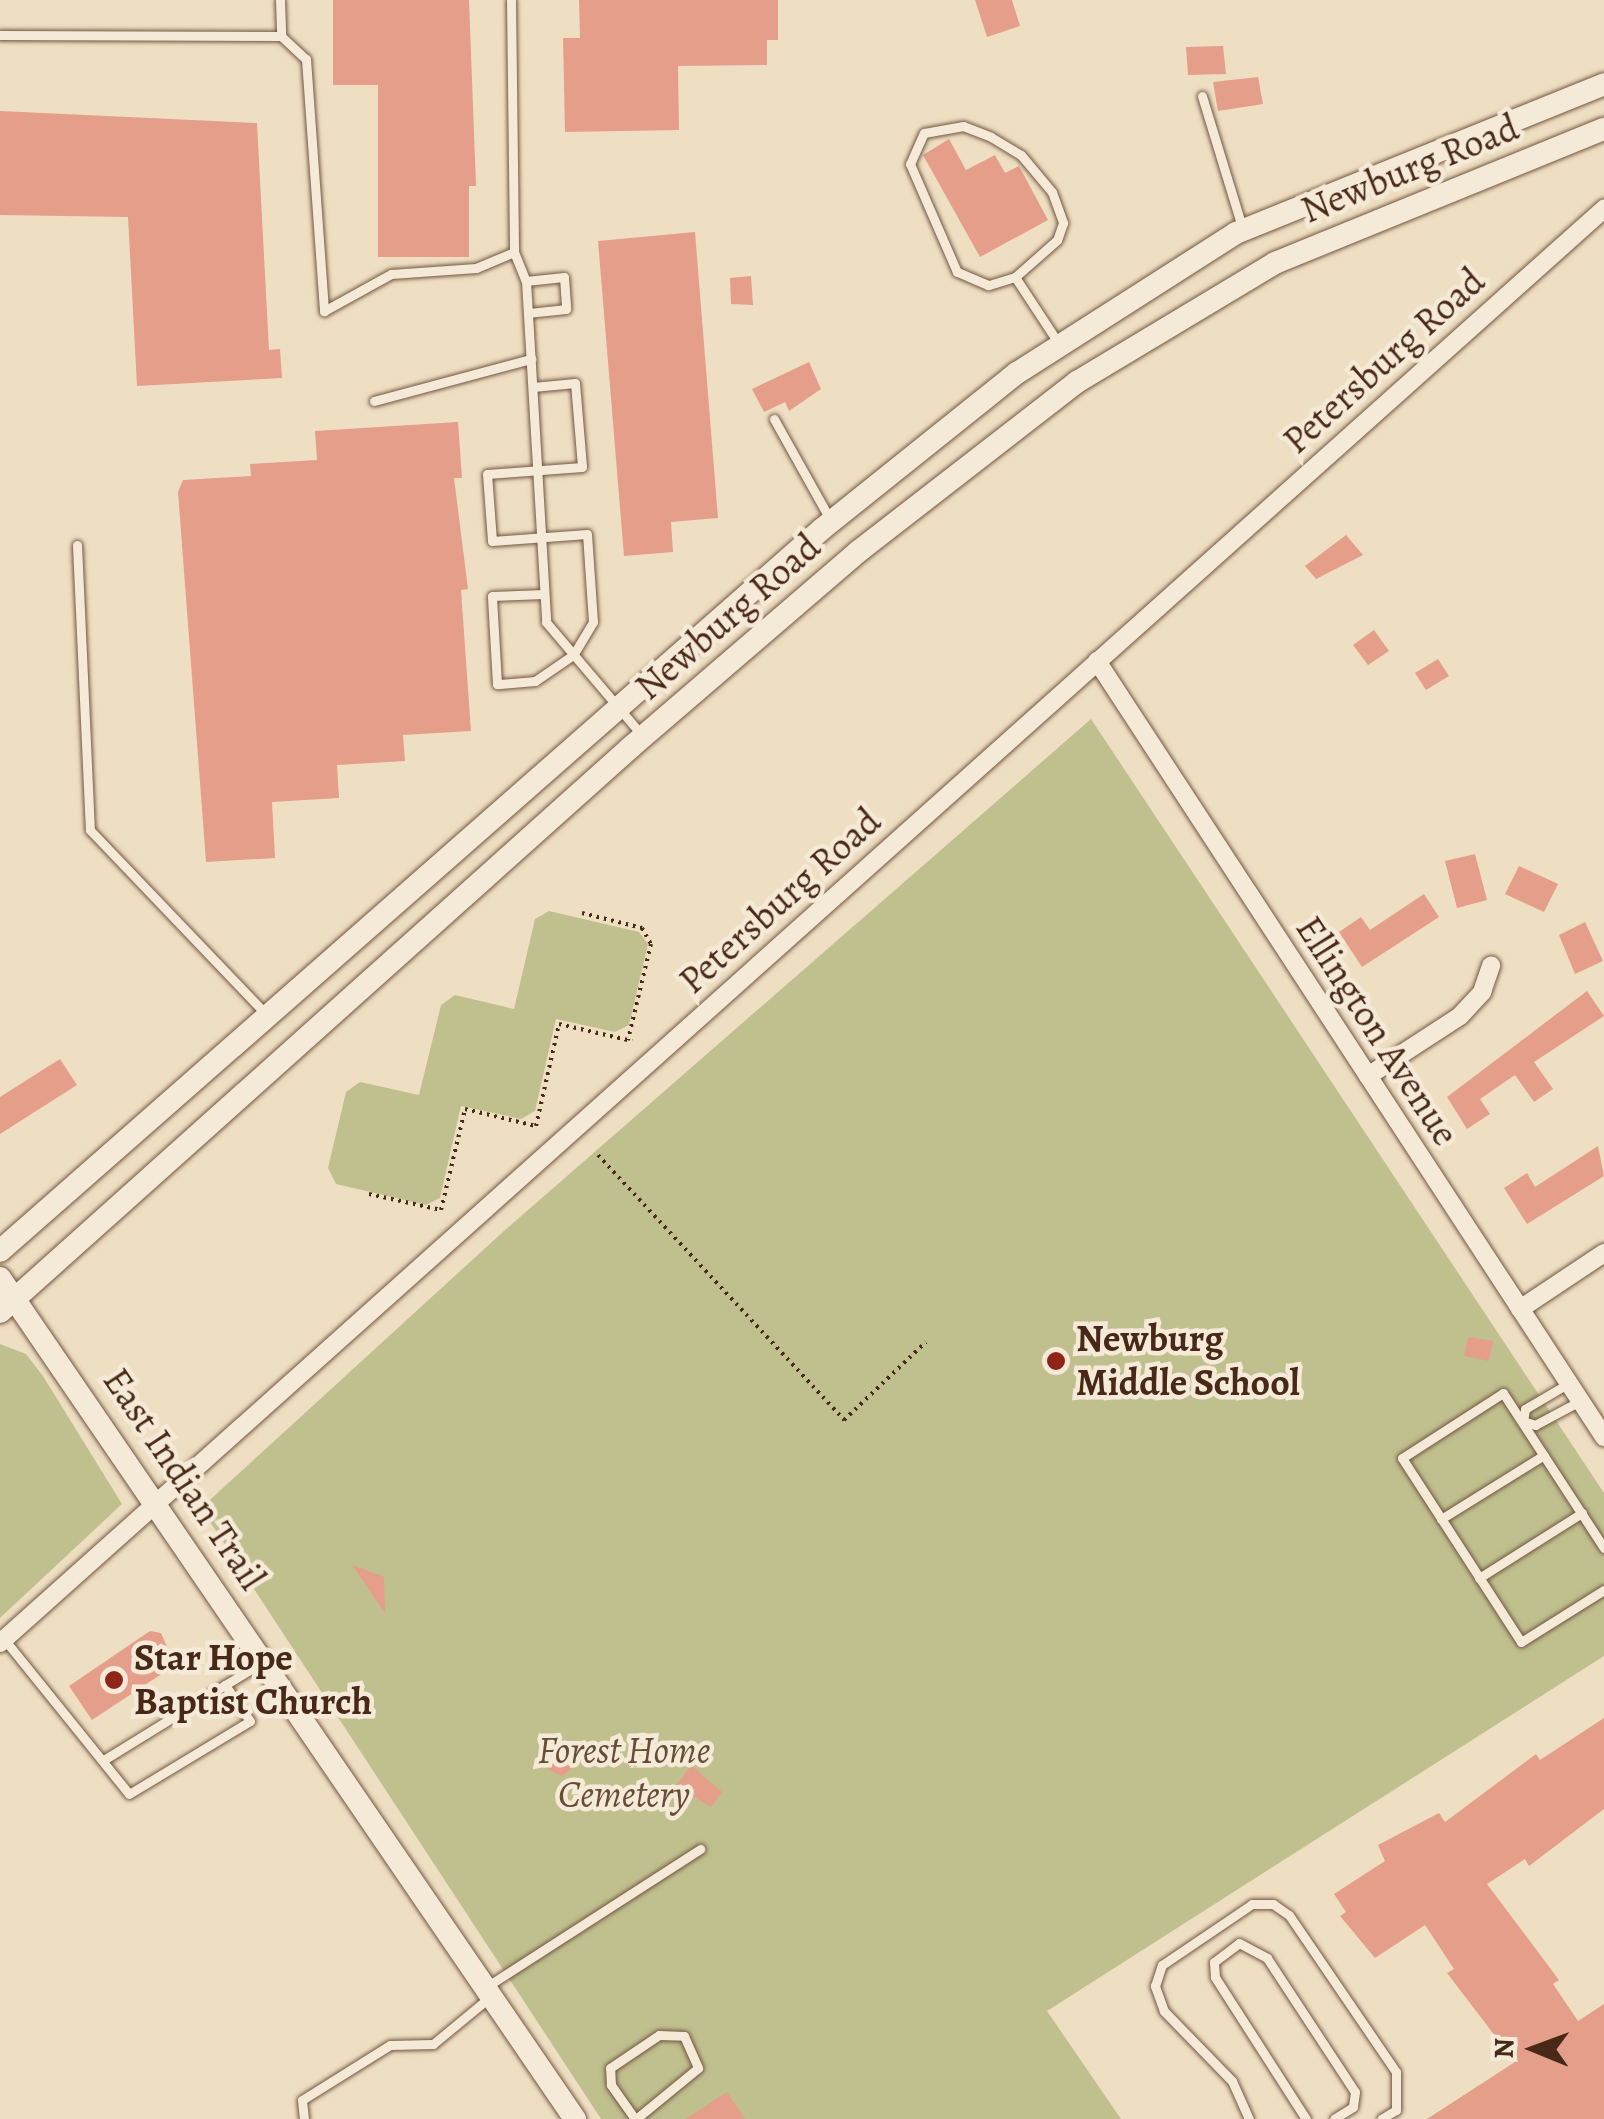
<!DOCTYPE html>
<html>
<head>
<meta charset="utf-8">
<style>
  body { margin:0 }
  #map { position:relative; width:1604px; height:2119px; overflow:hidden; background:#efdfc2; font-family:Alegreya,serif }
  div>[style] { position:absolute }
  .green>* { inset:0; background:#c0c08e }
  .building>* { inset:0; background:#e49e8a }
  .path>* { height:4px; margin-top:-2px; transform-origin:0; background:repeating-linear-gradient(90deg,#482817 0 2.5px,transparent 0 7.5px) }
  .roads { filter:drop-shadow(0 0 2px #725642) drop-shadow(0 0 2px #725642) }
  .lane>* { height:9px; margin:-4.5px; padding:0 4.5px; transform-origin:4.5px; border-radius:4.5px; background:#f5ead7 }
  .street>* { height:18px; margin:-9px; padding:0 9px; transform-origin:9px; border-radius:9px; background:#f5ead7 }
  .secondary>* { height:22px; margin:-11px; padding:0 11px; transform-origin:11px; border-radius:11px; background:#f5ead7 }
  .dots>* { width:28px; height:28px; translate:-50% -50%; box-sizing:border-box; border:5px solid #f5ead7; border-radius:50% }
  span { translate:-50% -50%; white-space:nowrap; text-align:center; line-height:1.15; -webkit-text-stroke:9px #f5ead7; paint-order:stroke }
  .street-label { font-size:38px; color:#482817 }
  .poi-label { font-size:38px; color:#482817; font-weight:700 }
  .left { translate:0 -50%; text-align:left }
  .park-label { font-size:38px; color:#664e35; font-style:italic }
  .north { position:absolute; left:1484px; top:1999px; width:100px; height:100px; -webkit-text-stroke:8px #f5ead7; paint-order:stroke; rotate:271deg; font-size:28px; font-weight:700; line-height:40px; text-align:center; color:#482817 }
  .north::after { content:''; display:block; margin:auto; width:35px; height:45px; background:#482817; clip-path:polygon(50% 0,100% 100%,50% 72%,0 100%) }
</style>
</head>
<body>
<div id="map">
  <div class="green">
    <i style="clip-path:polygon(1091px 719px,1604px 1493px,1604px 1656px,1047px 2011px,1121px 2119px,601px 2119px,201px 1508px,505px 1230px)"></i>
    <i style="clip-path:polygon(549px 911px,639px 932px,648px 944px,629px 1025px,615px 1032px,556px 1019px,535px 1111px,521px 1119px,461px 1106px,440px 1198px,426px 1205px,336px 1184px,328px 1168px,346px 1092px,360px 1082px,419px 1095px,441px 1005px,455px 995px,514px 1009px,535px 919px)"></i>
    <i style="clip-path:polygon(0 1344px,26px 1354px,43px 1376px,122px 1504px,0 1618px)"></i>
  </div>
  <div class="building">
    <i style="clip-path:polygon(333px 0,469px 0,476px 186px,469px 186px,469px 257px,378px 257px,378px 85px,333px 85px)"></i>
    <i style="clip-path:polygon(579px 0,778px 0,778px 40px,767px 40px,767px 65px,678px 66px,679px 130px,565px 132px,563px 38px,580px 38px)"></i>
    <i style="clip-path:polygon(975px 0,1012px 0,1020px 26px,987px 37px)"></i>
    <i style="clip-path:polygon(1223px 46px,1226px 74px,1188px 75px,1186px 47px)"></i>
    <i style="clip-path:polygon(1258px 77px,1263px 104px,1218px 111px,1213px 82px)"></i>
    <i style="clip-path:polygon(0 111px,257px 123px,269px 350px,280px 349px,282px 378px,137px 386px,128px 217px,0 215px)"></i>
    <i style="clip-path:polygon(949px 139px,966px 170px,995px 155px,1005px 173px,1019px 166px,1048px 220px,980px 257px,923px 155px)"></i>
    <i style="clip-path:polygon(695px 232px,718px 518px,671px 522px,673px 552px,624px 556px,598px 241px)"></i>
    <i style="clip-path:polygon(751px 276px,753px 305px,731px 304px,730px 278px)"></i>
    <i style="clip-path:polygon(809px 362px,821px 389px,789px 411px,785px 402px,764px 412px,752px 389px)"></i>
    <i style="clip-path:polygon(458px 422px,462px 478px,454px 478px,468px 589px,461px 590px,471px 731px,403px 735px,405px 761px,337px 765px,339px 798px,272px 802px,275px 858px,206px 862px,178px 492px,183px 480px,251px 476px,250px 464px,317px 460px,315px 431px)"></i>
    <i style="clip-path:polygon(1346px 535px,1363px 555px,1316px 579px,1305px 566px)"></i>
    <i style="clip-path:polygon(1374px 630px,1389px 651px,1368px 665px,1353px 645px)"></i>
    <i style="clip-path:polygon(1438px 659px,1449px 676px,1426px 690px,1415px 673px)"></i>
    <i style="clip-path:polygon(1475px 854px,1487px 900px,1457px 908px,1445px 861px)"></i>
    <i style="clip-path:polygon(1519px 866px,1558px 884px,1544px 912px,1505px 894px)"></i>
    <i style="clip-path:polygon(1424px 894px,1439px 917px,1362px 967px,1339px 932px,1361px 917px,1370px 930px)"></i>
    <i style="clip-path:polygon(1585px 922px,1603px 961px,1575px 974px,1559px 935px)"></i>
    <i style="clip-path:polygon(1587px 991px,1604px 1016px,1534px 1062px,1553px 1089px,1534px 1102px,1515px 1075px,1480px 1099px,1490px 1114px,1467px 1129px,1447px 1097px)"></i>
    <i style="clip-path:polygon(60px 1059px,77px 1085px,0 1134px,0 1097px)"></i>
    <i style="clip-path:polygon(1598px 1146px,1604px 1176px,1527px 1224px,1504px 1188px,1527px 1173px,1535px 1187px)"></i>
    <i style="clip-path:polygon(1468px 1337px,1493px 1341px,1489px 1361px,1464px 1356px)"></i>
    <i style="clip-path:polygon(352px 1565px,384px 1577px,385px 1613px)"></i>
    <i style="clip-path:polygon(150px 1631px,161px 1633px,175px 1665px,92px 1720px,69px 1686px)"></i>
    <i style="clip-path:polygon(1604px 1718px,1604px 1809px,1529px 1866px,1525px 1859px,1487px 1884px,1559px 1980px,1553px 1984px,1578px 2021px,1604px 2004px,1604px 2119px,1427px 2119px,1515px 2062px,1447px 1973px,1454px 1969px,1425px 1925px,1375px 1958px,1340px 1916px,1346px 1912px,1334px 1894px,1385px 1861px,1378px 1845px,1439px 1813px,1445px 1822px,1536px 1754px,1540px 1760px)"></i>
    <i style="clip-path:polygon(560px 1745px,573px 1751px,574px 1767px,562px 1776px,548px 1769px,547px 1755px)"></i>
    <i style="clip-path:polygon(691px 1765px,722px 1792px,711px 1807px,676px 1786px)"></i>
    <i style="clip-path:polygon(727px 2092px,745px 2119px,686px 2119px)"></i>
  </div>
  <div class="path">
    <i style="left:582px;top:913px;width:62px;rotate:14deg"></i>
    <i style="left:642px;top:928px;width:18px;rotate:61deg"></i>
    <i style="left:651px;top:944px;width:99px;rotate:103.5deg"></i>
    <i style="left:598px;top:1155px;width:362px;rotate:47.1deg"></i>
    <i style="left:844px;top:1420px;width:113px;rotate:-43.6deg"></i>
    <i style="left:369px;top:1194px;width:74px;rotate:12.5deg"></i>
    <i style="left:441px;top:1210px;width:104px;rotate:-76.6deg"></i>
    <i style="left:465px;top:1109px;width:73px;rotate:13.5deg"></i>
    <i style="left:536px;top:1126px;width:105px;rotate:-77.3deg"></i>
    <i style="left:559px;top:1024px;width:75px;rotate:13.1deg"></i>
  </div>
  <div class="roads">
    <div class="lane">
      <i style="left:280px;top:0;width:36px;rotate:88deg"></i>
      <i style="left:511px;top:0;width:252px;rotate:89.3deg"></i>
      <i style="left:514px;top:252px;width:31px;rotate:68deg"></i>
      <i style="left:526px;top:281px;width:342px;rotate:86.6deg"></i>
      <i style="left:546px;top:622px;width:147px;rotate:49.7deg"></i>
      <i style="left:0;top:35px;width:281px;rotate:0.2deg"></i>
      <i style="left:281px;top:36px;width:34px;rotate:43deg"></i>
      <i style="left:306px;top:59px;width:253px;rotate:85.9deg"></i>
      <i style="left:324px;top:311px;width:77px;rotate:-28.9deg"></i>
      <i style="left:391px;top:274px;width:85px;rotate:-4deg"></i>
      <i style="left:476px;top:268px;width:41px;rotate:-22.8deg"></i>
      <i style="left:1202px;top:96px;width:137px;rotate:73deg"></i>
      <i style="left:1015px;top:277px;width:28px;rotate:163deg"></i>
      <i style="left:988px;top:285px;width:34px;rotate:-157deg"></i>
      <i style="left:957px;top:272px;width:118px;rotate:-113.5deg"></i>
      <i style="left:910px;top:164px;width:34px;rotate:-66deg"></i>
      <i style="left:924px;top:133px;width:40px;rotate:-10deg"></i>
      <i style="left:963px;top:126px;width:30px;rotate:21deg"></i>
      <i style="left:991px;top:137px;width:35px;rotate:31deg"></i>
      <i style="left:1021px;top:155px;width:48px;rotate:50deg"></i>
      <i style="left:1052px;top:192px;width:33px;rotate:70deg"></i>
      <i style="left:1063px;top:223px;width:18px;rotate:109deg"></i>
      <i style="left:1057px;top:240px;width:56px;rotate:138.6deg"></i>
      <i style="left:1015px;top:277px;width:80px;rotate:56.7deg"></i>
      <i style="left:526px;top:281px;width:38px;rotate:-6deg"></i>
      <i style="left:564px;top:277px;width:32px;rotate:86deg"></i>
      <i style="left:566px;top:309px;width:37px;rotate:174deg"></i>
      <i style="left:533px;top:387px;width:42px;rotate:-5.4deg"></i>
      <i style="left:575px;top:383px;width:84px;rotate:85.2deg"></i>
      <i style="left:582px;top:467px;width:95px;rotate:175.8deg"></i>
      <i style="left:487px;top:474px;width:67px;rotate:85.7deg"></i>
      <i style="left:492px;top:541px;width:95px;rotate:-4.2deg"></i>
      <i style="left:587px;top:534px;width:88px;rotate:86.1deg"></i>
      <i style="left:593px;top:622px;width:39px;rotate:121deg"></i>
      <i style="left:573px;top:655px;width:46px;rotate:145.6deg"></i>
      <i style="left:535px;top:681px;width:38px;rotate:175deg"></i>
      <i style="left:497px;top:684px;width:88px;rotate:-93.3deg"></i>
      <i style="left:492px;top:596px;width:52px;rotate:-2.2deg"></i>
      <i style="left:374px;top:401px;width:163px;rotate:-15deg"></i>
      <i style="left:774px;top:419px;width:115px;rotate:60.8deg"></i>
      <i style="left:77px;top:545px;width:285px;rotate:87.4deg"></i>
      <i style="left:90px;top:830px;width:253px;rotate:46.3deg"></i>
      <i style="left:1569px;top:1383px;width:51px;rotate:149.4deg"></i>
      <i style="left:1525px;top:1409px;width:12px;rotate:99deg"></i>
      <i style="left:1523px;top:1421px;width:13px;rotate:18deg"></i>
      <i style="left:1535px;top:1425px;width:51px;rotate:-28.1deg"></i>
      <i style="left:1441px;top:1519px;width:121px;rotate:-31.9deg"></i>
      <i style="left:1604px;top:1548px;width:185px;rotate:-123.1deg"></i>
      <i style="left:1503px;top:1393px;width:120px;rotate:147.2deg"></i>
      <i style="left:1402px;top:1458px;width:219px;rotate:57.1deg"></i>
      <i style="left:1521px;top:1642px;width:98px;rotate:-32.1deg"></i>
      <i style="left:1479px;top:1578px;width:122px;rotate:-32.3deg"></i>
      <i style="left:4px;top:1639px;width:199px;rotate:51.1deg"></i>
      <i style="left:129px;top:1794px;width:141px;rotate:-31.1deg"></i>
      <i style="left:250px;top:1721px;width:44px;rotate:-124.8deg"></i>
      <i style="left:225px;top:1685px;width:141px;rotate:148.3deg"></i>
      <i style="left:225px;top:1685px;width:42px;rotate:-31.4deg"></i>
      <i style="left:486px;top:1987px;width:255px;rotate:-32.8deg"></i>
      <i style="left:304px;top:2119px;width:19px;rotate:-96deg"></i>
      <i style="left:302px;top:2100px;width:104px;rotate:-32deg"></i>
      <i style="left:390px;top:2045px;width:43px;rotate:-1.3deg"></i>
      <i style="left:433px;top:2044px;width:74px;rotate:-39.5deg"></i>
      <i style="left:635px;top:2119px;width:42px;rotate:-125.2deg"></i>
      <i style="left:611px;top:2085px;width:17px;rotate:-93deg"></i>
      <i style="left:610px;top:2068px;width:59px;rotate:-34deg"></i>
      <i style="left:659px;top:2035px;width:25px;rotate:2deg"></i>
      <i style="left:684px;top:2036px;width:35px;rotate:66deg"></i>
      <i style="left:698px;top:2068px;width:80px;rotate:140.6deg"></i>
      <i style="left:1249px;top:2119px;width:42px;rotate:-114.1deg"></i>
      <i style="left:1232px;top:2081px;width:98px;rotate:-134.2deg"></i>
      <i style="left:1164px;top:2011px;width:27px;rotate:-110deg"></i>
      <i style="left:1155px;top:1986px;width:22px;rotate:-72deg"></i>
      <i style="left:1162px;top:1965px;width:109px;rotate:-34.1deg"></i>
      <i style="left:1252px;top:1904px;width:21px"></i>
      <i style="left:1273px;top:1904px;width:19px;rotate:35deg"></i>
      <i style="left:1289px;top:1915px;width:190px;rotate:55.7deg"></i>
      <i style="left:1396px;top:2072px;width:38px;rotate:90deg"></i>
      <i style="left:1396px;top:2110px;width:17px;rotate:149deg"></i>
      <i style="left:1306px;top:2119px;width:169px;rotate:-122.7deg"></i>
      <i style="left:1215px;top:1977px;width:15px;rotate:-94deg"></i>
      <i style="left:1214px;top:1962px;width:31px;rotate:-37deg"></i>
      <i style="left:1239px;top:1943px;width:32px;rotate:28deg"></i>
      <i style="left:1267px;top:1958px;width:160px;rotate:56.7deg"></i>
      <i style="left:1355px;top:2092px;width:15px;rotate:98deg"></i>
      <i style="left:1353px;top:2107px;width:22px;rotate:148deg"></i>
    </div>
    <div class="street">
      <i style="left:1097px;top:661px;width:927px;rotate:56.84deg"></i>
      <i style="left:1368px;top:1076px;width:110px;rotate:-33.1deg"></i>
      <i style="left:1460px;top:1016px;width:33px;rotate:-47deg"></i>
      <i style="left:1482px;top:992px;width:28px;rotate:-71deg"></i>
      <i style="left:1520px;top:1309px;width:101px;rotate:-33.7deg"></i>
      <i style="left:0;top:1643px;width:2152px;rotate:-41.8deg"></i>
    </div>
    <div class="secondary">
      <i style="left:0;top:1251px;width:1094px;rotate:-41.29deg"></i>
      <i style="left:822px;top:529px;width:250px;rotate:-38.7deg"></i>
      <i style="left:1017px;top:373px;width:260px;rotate:-32.6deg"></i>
      <i style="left:1236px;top:233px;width:397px;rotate:-22deg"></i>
      <i style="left:0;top:1278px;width:1019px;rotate:55.64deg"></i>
      <i style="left:0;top:1312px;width:847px;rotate:-41.84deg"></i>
      <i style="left:631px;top:747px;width:301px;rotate:-40.7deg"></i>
      <i style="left:859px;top:551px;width:276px;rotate:-37.8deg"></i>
      <i style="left:1077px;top:382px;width:231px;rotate:-31deg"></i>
      <i style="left:1275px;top:263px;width:355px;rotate:-22.2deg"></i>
    </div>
  </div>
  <div class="dots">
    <i style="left:1056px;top:1361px;background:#8f2418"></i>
    <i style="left:114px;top:1680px;background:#8f2418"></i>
  </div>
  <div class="street-label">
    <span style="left:1410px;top:169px;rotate:-22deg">Newburg Road</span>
    <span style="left:1384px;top:361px;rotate:-42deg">Petersburg Road</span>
    <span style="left:728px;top:617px;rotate:-41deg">Newburg Road</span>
    <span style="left:780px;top:901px;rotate:-42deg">Petersburg Road</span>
    <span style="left:1377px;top:1031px;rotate:57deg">Ellington Avenue</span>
    <span style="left:184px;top:1479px;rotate:56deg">East Indian Trail</span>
  </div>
  <div class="poi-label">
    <span class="left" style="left:1076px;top:1361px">Newburg<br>Middle School</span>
    <span class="left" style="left:134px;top:1680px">Star Hope<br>Baptist Church</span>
  </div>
  <div class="park-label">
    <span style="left:624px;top:1773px">Forest Home<br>Cemetery</span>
  </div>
  <div class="north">N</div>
</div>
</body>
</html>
